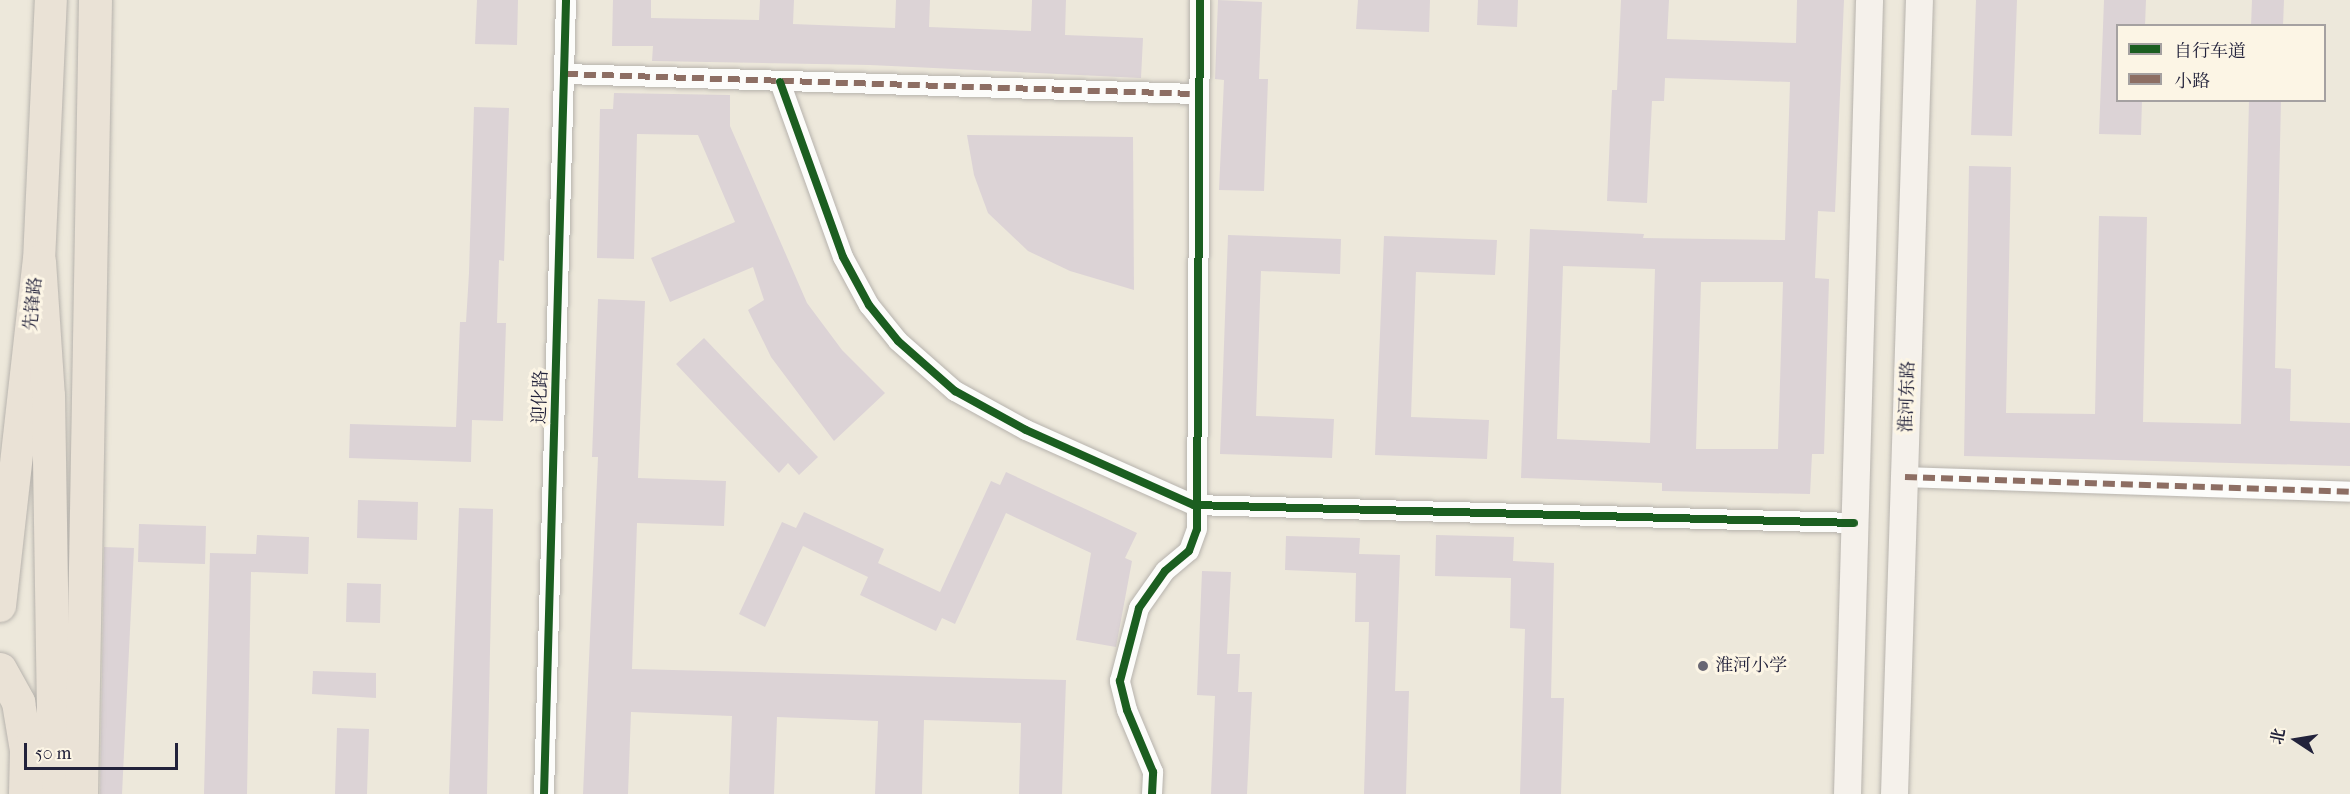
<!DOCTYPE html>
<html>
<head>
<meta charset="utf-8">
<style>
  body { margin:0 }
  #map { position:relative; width:2350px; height:794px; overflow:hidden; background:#ede8db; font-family:"IM FELL French Canon","Noto Serif SC",serif }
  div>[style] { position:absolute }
  .building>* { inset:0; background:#dcd3d6 }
  .roads { filter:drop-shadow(0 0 2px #b7b3ad) drop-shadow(0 0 2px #b7b3ad) }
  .street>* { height:20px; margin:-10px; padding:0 10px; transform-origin:10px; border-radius:10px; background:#fcfcfa }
  .secondary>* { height:27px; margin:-13.5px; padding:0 13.5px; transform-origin:13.5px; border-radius:13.5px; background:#f5f1eb }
  .primary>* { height:32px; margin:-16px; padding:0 16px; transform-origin:16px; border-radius:16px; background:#eae2d6 }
  .highway>* { height:33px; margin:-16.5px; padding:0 16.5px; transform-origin:16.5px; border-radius:16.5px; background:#eae2d6 }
  .quiet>* { height:6px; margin-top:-3px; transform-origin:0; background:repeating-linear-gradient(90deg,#8d6e63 0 12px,transparent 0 18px) }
  .cycleway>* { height:8px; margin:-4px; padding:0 4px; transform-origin:4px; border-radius:4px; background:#1b5e20 }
  .dots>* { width:16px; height:16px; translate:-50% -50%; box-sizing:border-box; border:3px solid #fcf5e5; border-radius:50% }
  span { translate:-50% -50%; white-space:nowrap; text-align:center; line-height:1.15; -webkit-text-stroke:6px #fcf5e5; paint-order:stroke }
  .street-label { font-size:18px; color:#22223b }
  .poi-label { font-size:18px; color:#22223b }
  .left { translate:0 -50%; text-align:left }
  .legend { position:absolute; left:2116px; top:24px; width:210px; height:78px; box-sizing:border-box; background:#fcf5e5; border:2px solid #a5a1a1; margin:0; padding:8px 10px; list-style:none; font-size:18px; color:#22223b }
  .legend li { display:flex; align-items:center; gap:12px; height:30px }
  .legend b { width:30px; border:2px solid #a5a1a1 }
  .north { position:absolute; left:2266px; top:710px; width:60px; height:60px; -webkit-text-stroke:4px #fcf5e5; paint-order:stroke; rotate:282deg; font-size:16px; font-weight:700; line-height:24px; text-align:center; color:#22223b }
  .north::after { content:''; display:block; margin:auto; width:21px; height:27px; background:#22223b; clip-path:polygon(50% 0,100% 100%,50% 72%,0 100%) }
  .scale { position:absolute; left:24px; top:743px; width:154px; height:27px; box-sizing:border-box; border:3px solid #22223b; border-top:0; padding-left:8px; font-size:18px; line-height:21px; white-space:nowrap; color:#22223b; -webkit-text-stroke:4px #fcf5e5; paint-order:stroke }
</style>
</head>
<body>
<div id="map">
  <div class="building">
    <i style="clip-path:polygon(477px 0,518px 0,517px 45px,475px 44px)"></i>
    <i style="clip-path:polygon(613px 0,651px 0,651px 18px,759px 20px,760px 0,794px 0,793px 24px,895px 28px,896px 0,930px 0,929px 27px,1031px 31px,1032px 0,1066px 0,1065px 35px,1143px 38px,1141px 78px,870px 65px,652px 61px,653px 46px,612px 46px)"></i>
    <i style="clip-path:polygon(1218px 0,1262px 2px,1259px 79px,1268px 79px,1264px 191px,1219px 190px,1224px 80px,1215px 79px)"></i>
    <i style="clip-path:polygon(1358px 0,1430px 0,1429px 32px,1356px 29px)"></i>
    <i style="clip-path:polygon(1478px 0,1518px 0,1517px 27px,1477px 25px)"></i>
    <i style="clip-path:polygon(evenodd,1621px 0,1669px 0,1667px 39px,1796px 43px,1797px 0,1844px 0,1835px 212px,1818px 211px,1815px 278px,1829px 279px,1824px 454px,1812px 454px,1810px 494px,1662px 491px,1662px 483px,1521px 478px,1530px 229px,1644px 234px,1643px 238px,1785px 240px,1790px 82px,1665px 78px,1664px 101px,1652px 101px,1647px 203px,1607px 201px,1612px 90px,1617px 90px,1621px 0,1563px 266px,1655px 269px,1650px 443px,1557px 439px,1563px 266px,1621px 0,1701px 282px,1783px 282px,1778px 449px,1696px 449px,1701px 282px)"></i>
    <i style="clip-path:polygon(1976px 0,2017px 0,2012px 136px,1971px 135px)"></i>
    <i style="clip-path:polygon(2104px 0,2146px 0,2145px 26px,2118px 26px,2118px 100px,2142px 100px,2141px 135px,2099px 134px)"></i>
    <i style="clip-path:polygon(2252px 0,2284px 0,2283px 26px,2251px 26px)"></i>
    <i style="clip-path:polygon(614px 93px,730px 95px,730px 126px,807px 303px,842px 350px,885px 393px,834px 441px,771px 357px,748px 310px,764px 300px,753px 267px,670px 302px,651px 258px,735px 222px,698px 135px,637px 134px,634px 259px,597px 258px,600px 109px,613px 109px)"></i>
    <i style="clip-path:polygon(2249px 100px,2281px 100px,2275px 368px,2291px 369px,2290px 421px,2350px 423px,2350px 466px,1964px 456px,1969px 166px,2011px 167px,2006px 413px,2095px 414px,2099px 216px,2147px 217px,2143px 422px,2241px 424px)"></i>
    <i style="clip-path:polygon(474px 107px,509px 108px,504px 261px,499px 260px,497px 323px,506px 323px,503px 421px,472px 420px,471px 462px,349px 458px,350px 424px,456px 427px,460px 322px,466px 322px,469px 273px)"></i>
    <i style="clip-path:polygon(967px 135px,1133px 137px,1134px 290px,1070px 271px,1028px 251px,988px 213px,974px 175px)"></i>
    <i style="clip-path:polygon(1228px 235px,1341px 239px,1340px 274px,1261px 271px,1256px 416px,1334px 419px,1332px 458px,1220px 454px)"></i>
    <i style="clip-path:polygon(1384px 236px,1497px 240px,1495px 275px,1416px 272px,1411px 417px,1489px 420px,1487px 459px,1375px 455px)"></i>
    <i style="clip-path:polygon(598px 299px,645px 301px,638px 478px,726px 481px,724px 526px,637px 523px,632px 669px,1066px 680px,1062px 794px,1019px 794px,1021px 723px,924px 720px,922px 794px,875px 794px,878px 721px,777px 717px,774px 794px,729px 794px,732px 716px,631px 712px,628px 794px,583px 794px,598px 457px,592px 457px)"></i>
    <i style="clip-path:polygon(704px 338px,818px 457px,799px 475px,788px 463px,779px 473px,676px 364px)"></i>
    <i style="clip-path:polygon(1006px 472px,1137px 533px,1125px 558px,1132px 561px,1116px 647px,1076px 640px,1091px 553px,1006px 513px,955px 624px,942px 618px,936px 631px,860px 595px,868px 577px,803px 546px,765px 627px,739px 614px,782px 522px,796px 528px,804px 512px,884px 549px,878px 563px,940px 592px,991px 481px,1000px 485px)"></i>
    <i style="clip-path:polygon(358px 500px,418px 502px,417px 540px,357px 538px)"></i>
    <i style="clip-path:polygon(459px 508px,493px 509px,487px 794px,449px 794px)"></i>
    <i style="clip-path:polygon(139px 524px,206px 526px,205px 564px,138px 562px)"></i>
    <i style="clip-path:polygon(257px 535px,309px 537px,308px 574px,251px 572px,247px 794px,204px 794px,210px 553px,256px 554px)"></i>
    <i style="clip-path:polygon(1436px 535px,1514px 537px,1513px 561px,1554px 563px,1551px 698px,1564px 698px,1561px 794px,1520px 794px,1525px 629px,1510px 628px,1511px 578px,1435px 576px)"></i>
    <i style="clip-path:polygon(1286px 536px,1360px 538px,1359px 554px,1400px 555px,1395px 691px,1409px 691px,1406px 794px,1364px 794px,1369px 622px,1355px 622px,1356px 573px,1285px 570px)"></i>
    <i style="clip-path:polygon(104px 547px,134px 548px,122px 794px,100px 794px)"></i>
    <i style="clip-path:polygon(1202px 571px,1231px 572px,1227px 654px,1240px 654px,1238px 692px,1252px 692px,1247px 794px,1211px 794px,1215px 696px,1197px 695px)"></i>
    <i style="clip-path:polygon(347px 583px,381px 584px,380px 623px,346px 622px)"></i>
    <i style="clip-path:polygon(313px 671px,376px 673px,376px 698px,312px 694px)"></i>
    <i style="clip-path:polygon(337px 728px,369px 729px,367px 794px,335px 794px)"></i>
  </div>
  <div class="roads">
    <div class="street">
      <i style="left:566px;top:74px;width:631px;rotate:1.82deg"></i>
      <i style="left:780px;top:82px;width:186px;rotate:70.2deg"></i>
      <i style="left:843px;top:257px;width:55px;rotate:61.6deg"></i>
      <i style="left:869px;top:305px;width:46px;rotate:51.1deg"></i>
      <i style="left:898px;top:341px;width:76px;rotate:41.3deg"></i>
      <i style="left:955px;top:391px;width:81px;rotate:28.8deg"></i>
      <i style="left:1026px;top:430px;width:184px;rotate:24.1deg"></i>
      <i style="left:1194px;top:505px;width:660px;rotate:1.56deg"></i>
      <i style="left:1905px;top:477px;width:445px;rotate:1.9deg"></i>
      <i style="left:544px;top:794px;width:794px;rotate:-88.41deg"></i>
      <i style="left:1152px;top:794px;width:22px;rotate:-87deg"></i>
      <i style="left:1153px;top:772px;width:67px;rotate:-112.8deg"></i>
      <i style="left:1127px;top:710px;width:30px;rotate:-104deg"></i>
      <i style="left:1120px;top:681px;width:75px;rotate:-75.4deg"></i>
      <i style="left:1139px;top:608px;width:45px;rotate:-54.9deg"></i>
      <i style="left:1165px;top:571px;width:31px;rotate:-40deg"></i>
      <i style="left:1189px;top:551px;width:23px;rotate:-70deg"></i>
      <i style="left:1197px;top:529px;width:529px;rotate:-89.68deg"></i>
    </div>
    <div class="secondary">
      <i style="left:1847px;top:794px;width:794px;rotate:-88.41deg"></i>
      <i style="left:1894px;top:794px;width:794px;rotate:-88.2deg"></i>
    </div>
    <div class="primary">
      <i style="left:0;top:606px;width:347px;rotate:-83.6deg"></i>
      <i style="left:39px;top:261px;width:261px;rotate:-87.4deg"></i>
    </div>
    <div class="highway">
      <i style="left:39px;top:261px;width:134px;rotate:86.2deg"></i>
      <i style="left:48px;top:395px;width:319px;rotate:89.1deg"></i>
      <i style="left:53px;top:714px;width:80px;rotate:92.9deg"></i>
      <i style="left:0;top:669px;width:38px;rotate:61deg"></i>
      <i style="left:18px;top:702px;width:49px;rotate:80.5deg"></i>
      <i style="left:26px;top:750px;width:44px;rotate:91.3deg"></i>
      <i style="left:81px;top:794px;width:794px;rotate:-88.99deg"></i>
    </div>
  </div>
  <div class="quiet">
    <i style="left:566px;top:74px;width:631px;rotate:1.82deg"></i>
    <i style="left:1905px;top:477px;width:445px;rotate:1.9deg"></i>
  </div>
  <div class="cycleway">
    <i style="left:780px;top:82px;width:186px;rotate:70.2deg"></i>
    <i style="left:843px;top:257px;width:55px;rotate:61.6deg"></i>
    <i style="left:869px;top:305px;width:46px;rotate:51.1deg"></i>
    <i style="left:898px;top:341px;width:76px;rotate:41.3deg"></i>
    <i style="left:955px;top:391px;width:81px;rotate:28.8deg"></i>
    <i style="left:1026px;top:430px;width:184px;rotate:24.1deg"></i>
    <i style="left:1194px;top:505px;width:660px;rotate:1.56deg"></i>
    <i style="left:544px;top:794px;width:794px;rotate:-88.41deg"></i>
    <i style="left:1152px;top:794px;width:22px;rotate:-87deg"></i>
    <i style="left:1153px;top:772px;width:67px;rotate:-112.8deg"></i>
    <i style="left:1127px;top:710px;width:30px;rotate:-104deg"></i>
    <i style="left:1120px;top:681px;width:75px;rotate:-75.4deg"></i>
    <i style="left:1139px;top:608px;width:45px;rotate:-54.9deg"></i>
    <i style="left:1165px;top:571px;width:31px;rotate:-40deg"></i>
    <i style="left:1189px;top:551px;width:23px;rotate:-70deg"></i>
    <i style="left:1197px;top:529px;width:529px;rotate:-89.68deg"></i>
  </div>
  <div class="dots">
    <i style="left:1703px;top:666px;background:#696773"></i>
  </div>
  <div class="street-label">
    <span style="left:34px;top:304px;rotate:-84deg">先锋路</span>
    <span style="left:541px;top:397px;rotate:-88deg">迎化路</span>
    <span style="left:1908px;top:397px;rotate:-88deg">淮河东路</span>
  </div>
  <div class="poi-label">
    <span class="left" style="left:1715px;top:666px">淮河小学</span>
  </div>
  <ul class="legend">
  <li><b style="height:8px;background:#1b5e20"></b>自行车道</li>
  <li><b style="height:8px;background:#8d6e63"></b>小路</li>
  </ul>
  <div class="north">北</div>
  <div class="scale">50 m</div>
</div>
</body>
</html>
